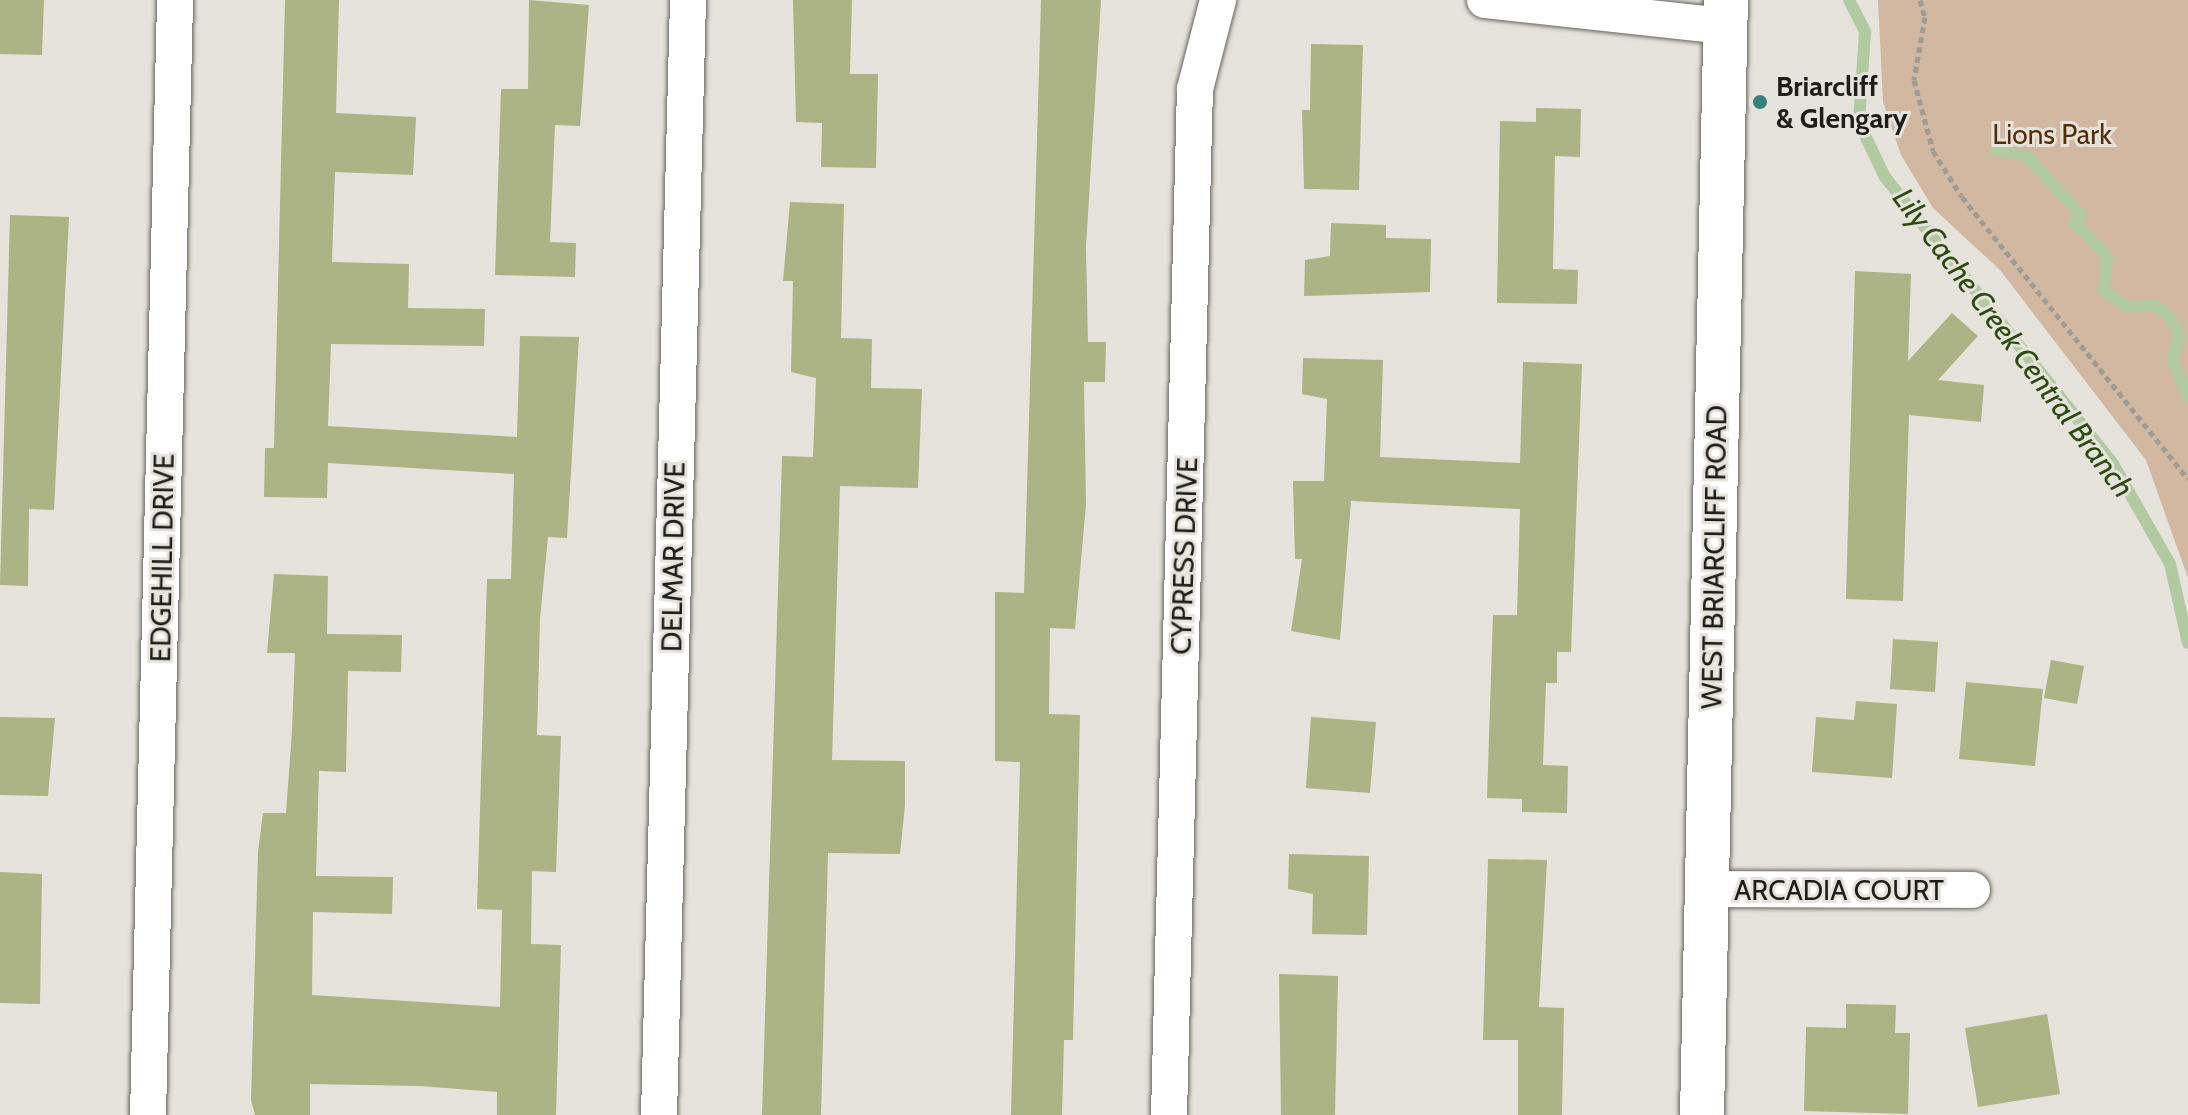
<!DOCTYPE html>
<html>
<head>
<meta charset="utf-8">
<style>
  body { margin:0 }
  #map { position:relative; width:2188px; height:1115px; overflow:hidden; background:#e5e3db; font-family:Cabin,sans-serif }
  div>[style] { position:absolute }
  .green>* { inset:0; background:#d2b7a1 }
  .stream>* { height:12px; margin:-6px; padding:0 6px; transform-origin:6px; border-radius:6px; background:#b1caa1 }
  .building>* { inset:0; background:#acb385 }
  .path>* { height:5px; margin-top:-2.5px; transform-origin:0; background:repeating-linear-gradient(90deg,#9e9c96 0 6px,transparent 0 10px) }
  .roads { filter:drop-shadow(0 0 2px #67655e) drop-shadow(0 0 2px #67655e) }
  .street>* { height:36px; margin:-18px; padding:0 18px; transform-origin:18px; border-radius:18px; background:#fff }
  .secondary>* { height:44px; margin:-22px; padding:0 22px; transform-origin:22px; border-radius:22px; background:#fff }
  .dots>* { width:22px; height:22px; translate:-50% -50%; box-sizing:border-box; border:4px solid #e5e3db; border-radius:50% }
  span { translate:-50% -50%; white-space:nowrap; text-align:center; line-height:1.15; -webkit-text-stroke:6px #e5e3db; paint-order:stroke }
  .poi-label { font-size:28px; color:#1d1d1a; font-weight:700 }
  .left { translate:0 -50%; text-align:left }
  .park-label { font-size:28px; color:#542e06 }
  .street-label { font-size:28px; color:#1d1d1a }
  .water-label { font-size:30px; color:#2c4b10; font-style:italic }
</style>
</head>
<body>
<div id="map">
  <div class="green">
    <i style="clip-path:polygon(1878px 0,2188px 0,2188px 578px,2146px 460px,2000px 270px,1933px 208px,1901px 155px,1883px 102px)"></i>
  </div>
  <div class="stream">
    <i style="left:1849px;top:0;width:36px;rotate:63deg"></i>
    <i style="left:1865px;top:32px;width:91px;rotate:93.8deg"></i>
    <i style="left:1859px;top:123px;width:60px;rotate:64.3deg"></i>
    <i style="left:1885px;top:177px;width:367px;rotate:51.5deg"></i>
    <i style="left:2113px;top:464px;width:115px;rotate:60.3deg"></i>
    <i style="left:2170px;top:564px;width:81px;rotate:77.2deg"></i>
    <i style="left:1996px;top:150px;width:33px;rotate:12deg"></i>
    <i style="left:2028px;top:157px;width:79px;rotate:47.6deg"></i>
    <i style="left:2081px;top:215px;width:10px;rotate:135deg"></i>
    <i style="left:2074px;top:222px;width:49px;rotate:45.8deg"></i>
    <i style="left:2108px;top:257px;width:34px;rotate:97deg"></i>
    <i style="left:2104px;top:291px;width:28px;rotate:35deg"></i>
    <i style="left:2127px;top:307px;width:28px;rotate:-4deg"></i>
    <i style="left:2155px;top:305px;width:16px;rotate:38deg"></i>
    <i style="left:2168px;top:315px;width:23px;rotate:59deg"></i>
    <i style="left:2180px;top:335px;width:24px;rotate:109deg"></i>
    <i style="left:2172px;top:358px;width:42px;rotate:67.7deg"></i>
  </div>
  <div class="building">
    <i style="clip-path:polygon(0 0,44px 0,42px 55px,0 54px)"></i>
    <i style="clip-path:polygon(285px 0,339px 0,336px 113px,416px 117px,413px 175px,335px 172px,332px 262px,409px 264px,408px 308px,485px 309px,484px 346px,331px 344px,328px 426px,517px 437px,520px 336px,579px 337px,567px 538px,548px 537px,540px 619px,537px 735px,561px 736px,556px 872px,532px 871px,531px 944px,561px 945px,556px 1115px,497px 1115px,497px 1092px,420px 1086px,310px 1084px,310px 1115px,255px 1115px,251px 1100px,258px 852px,263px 813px,286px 813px,292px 731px,295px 653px,267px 653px,274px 574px,328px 576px,327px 634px,402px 635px,401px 672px,348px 671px,346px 772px,319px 771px,316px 876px,393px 877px,392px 914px,313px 912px,312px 995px,500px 1007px,502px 910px,477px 909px,487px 579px,511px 579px,514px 474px,328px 463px,327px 498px,264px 497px,265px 448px,274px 448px)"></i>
    <i style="clip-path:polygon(529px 0,589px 5px,580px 126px,555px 125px,550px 242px,576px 243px,575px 277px,495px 275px,501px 89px,528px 89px)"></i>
    <i style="clip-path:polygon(793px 0,852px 0,850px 74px,878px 74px,876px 168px,821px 167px,822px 123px,796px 122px)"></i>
    <i style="clip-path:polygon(1041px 0,1101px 0,1086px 247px,1088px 342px,1106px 342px,1105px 382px,1084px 382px,1086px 504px,1075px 629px,1050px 628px,1049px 714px,1080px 715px,1073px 1040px,1064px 1040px,1062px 1115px,1011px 1115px,1020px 762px,995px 761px,995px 592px,1024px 593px)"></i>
    <i style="clip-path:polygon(1311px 44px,1363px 45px,1359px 190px,1304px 189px,1302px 110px,1310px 110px)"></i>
    <i style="clip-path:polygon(1536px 108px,1581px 109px,1580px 157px,1555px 156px,1553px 269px,1578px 270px,1577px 304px,1497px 303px,1500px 121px,1536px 122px)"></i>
    <i style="clip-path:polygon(790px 202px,844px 204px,841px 338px,872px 339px,871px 388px,922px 389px,918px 488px,840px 486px,832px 760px,905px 761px,905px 805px,900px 854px,828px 853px,821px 1115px,762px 1115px,782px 456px,813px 457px,816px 378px,791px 372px,793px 281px,783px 281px)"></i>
    <i style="clip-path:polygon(10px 215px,69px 217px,54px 510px,29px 509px,28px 586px,0 585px)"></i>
    <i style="clip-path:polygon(1331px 223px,1386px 225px,1386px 238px,1431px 239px,1430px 292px,1304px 296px,1305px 260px,1330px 256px)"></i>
    <i style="clip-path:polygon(1855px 271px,1911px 274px,1908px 361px,1952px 313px,1978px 336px,1938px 380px,1984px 385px,1981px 422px,1909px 415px,1903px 601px,1846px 599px)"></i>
    <i style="clip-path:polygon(1303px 358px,1383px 360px,1380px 457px,1520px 463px,1523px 362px,1582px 364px,1571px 652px,1557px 652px,1557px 683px,1546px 683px,1543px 765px,1568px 766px,1567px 813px,1522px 812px,1522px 799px,1487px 798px,1493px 615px,1517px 615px,1520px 509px,1351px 501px,1340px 640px,1291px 631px,1302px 559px,1295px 559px,1293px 481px,1324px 481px,1327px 399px,1302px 394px)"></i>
    <i style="clip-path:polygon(1893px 639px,1938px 642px,1935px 692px,1890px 689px)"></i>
    <i style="clip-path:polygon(2051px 660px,2084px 666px,2077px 704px,2044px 698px)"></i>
    <i style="clip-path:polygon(1966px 682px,2043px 689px,2035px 766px,1959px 759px)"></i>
    <i style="clip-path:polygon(1856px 701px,1897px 704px,1892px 778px,1812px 772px,1816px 717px,1854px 720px)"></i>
    <i style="clip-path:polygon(0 717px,55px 718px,48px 796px,0 795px)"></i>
    <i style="clip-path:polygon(1311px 717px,1376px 722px,1370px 793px,1306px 788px)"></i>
    <i style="clip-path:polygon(1289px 854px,1369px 856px,1367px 935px,1312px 934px,1313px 894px,1288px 889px)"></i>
    <i style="clip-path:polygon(1488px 859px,1547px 860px,1539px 1007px,1564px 1008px,1562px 1115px,1518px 1115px,1518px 1040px,1483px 1040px)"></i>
    <i style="clip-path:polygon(0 872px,42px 874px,40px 1004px,0 1003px)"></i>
    <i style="clip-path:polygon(1279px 974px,1338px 976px,1335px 1115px,1281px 1115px)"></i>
    <i style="clip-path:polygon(1846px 1004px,1896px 1005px,1895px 1033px,1910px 1033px,1908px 1114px,1804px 1111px,1806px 1027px,1846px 1028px)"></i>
    <i style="clip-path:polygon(2047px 1014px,2060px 1094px,1978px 1107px,1965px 1028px)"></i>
  </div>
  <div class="path">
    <i style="left:1920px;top:0;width:18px;rotate:74deg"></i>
    <i style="left:1925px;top:17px;width:64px;rotate:99.9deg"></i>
    <i style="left:1914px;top:80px;width:73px;rotate:75deg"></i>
    <i style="left:1933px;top:151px;width:54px;rotate:57.8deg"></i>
    <i style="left:1962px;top:197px;width:361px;rotate:51.3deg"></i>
  </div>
  <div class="roads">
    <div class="street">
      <i style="left:1485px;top:0;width:242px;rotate:6.2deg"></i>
      <i style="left:1706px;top:889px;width:266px;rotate:0.2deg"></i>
      <i style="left:148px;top:1115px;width:1115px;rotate:-88.61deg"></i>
      <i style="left:659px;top:1115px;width:1115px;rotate:-88.51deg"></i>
      <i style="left:1169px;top:1115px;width:1026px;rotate:-88.55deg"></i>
      <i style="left:1195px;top:89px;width:92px;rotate:-75.5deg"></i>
    </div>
    <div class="secondary">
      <i style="left:1702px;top:1115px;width:1115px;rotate:-88.77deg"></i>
    </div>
  </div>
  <div class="dots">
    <i style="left:1760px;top:102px;background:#38807a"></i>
  </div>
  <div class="poi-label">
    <span class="left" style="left:1776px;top:102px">Briarcliff<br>&amp; Glengary</span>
  </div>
  <div class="park-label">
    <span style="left:2052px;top:134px">Lions Park</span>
  </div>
  <div class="street-label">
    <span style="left:1184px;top:556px;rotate:-88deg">CYPRESS DRIVE</span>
    <span style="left:673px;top:557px;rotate:-89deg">DELMAR DRIVE</span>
    <span style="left:1714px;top:557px;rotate:-89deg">WEST BRIARCLIFF ROAD</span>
    <span style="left:162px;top:558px;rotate:-89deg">EDGEHILL DRIVE</span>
    <span style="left:1839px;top:890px">ARCADIA COURT</span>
  </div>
  <div class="water-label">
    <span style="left:2013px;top:343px;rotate:53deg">Lily Cache Creek Central Branch</span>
  </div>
</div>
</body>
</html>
